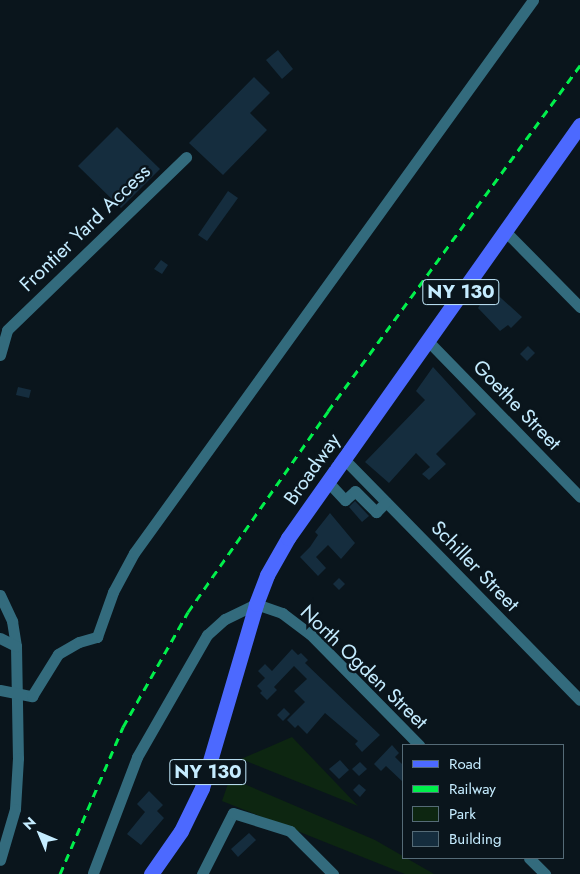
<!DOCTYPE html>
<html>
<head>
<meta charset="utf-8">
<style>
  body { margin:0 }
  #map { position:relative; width:580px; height:874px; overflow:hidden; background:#0a151c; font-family:Jost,sans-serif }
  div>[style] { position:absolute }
  .green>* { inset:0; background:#0d2611 }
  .building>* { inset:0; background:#152d3e }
  .minor>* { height:11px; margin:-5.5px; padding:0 5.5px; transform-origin:5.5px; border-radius:5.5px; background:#336b7d }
  .major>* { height:15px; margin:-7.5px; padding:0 7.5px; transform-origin:7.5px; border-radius:7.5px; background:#4c69ff }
  .rail>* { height:3px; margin-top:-1.5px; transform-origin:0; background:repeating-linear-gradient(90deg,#00f04b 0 8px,transparent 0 14px) }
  span { translate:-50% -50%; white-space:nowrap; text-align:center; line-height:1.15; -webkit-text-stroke:5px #0a151c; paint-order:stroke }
  .shield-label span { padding:1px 4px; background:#0a151c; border:1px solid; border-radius:4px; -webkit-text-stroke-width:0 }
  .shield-label { font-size:19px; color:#c5ecff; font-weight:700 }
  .street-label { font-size:20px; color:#c5ecff }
  .legend { position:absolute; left:402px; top:744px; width:162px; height:115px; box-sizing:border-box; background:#0a151c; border:1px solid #556b77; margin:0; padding:6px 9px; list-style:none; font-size:15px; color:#c5ecff }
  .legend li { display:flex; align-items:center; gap:10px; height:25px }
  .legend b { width:25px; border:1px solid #556b77 }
  .north { position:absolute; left:15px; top:809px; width:50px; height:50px; -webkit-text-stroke:4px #0a151c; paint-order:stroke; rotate:315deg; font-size:14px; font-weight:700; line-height:20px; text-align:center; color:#c5ecff }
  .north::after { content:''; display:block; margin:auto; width:18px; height:22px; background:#c5ecff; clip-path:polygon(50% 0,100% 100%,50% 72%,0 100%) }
</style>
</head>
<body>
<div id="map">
  <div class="green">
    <i style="clip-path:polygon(292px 737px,358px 806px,241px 759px)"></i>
    <i style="clip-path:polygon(230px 778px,375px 840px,434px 874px,405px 874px,222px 801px)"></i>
  </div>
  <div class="building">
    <i style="clip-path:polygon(278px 50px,293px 69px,282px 79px,266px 60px)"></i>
    <i style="clip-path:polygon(254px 77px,270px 93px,250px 113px,267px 130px,223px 175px,189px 143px)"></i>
    <i style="clip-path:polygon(117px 127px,160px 169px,121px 208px,78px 166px)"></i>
    <i style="clip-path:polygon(228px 191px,238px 198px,207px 241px,198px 235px)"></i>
    <i style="clip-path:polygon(161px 260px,168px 265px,162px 274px,154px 269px)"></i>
    <i style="clip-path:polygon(490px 288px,522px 317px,511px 328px,508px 325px,500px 331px,478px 308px)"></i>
    <i style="clip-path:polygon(528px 346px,535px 353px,527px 361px,520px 354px)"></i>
    <i style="clip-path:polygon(433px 367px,476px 414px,436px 454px,446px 464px,429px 480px,422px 474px,430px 467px,416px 453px,389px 483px,365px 462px,425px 400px,416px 391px)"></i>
    <i style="clip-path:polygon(18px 387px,31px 390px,29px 398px,16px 395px)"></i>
    <i style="clip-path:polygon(355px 501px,369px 516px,362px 522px,349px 507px)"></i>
    <i style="clip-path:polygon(330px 513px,355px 543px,341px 559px,328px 545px,316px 557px,326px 568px,318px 576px,300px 557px,310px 547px,318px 535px,315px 532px)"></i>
    <i style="clip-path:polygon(339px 578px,345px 584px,339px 590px,333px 584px)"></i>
    <i style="clip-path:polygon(292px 649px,298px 655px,301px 653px,308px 660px,305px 663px,380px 735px,362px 752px,355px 744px,358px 741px,325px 713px,307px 734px,298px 725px,295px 728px,287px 720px,305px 702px,294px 691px,307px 679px,294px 666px,274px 687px,277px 690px,267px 700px,260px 693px,262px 691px,257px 686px,265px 678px,258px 671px,265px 664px,272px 671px)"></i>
    <i style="clip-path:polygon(284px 708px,290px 714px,283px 721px,277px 715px)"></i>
    <i style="clip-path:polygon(392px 745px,399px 753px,395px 757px,404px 766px,404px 783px,386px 766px,381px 771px,374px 764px)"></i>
    <i style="clip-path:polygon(340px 760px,349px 770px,339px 779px,329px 769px)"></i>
    <i style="clip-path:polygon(360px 762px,367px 769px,359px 776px,352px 769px)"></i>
    <i style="clip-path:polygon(359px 784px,366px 790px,360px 797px,353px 790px)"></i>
    <i style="clip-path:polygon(149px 791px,163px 805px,157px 811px,164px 818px,141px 845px,127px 834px,145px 812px,137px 804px)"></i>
    <i style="clip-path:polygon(249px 833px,256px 840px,238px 857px,231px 849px)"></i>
  </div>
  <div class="minor">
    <i style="left:505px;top:231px;width:107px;rotate:45.4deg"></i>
    <i style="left:427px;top:340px;width:219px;rotate:45.7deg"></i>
    <i style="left:0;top:355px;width:26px;rotate:-74deg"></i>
    <i style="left:7px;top:330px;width:249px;rotate:-44deg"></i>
    <i style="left:344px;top:459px;width:337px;rotate:45.6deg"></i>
    <i style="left:328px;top:482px;width:25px;rotate:47deg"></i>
    <i style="left:345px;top:500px;width:13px;rotate:-42deg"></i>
    <i style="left:355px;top:491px;width:30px;rotate:45deg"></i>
    <i style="left:376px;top:512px;width:14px;rotate:-45deg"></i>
    <i style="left:0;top:595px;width:29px;rotate:65deg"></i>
    <i style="left:12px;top:621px;width:25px;rotate:81deg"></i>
    <i style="left:16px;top:646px;width:112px;rotate:89deg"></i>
    <i style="left:18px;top:758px;width:51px;rotate:93.4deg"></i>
    <i style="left:15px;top:809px;width:53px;rotate:106.4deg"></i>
    <i style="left:0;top:638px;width:18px;rotate:27deg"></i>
    <i style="left:0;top:690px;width:33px;rotate:11deg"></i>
    <i style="left:32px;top:696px;width:49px;rotate:-58.2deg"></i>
    <i style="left:58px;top:654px;width:24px;rotate:-30deg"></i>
    <i style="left:79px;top:642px;width:19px;rotate:-16deg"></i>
    <i style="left:97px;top:637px;width:48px;rotate:-70.4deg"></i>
    <i style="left:113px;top:592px;width:44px;rotate:-61.7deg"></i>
    <i style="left:134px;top:553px;width:682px;rotate:-54.19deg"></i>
    <i style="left:529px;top:858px;width:23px;rotate:45deg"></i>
    <i style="left:93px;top:873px;width:124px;rotate:-69.2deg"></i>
    <i style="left:137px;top:757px;width:141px;rotate:-60.2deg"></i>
    <i style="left:207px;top:635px;width:24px;rotate:-42deg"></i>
    <i style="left:225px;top:619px;width:34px;rotate:-26deg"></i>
    <i style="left:256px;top:604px;width:28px;rotate:19deg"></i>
    <i style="left:282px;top:613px;width:35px;rotate:37deg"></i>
    <i style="left:310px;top:634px;width:156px;rotate:45.5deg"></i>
    <i style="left:202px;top:874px;width:68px;rotate:-63.1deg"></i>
    <i style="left:233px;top:813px;width:60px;rotate:17.5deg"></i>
    <i style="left:290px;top:831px;width:61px;rotate:45deg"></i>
  </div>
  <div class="major">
    <i style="left:151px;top:874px;width:52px;rotate:-55.1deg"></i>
    <i style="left:181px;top:831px;width:48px;rotate:-64deg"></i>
    <i style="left:202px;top:788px;width:192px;rotate:-73.6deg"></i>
    <i style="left:256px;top:604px;width:31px;rotate:-69deg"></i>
    <i style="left:267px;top:575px;width:43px;rotate:-60.4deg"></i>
    <i style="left:288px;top:538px;width:506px;rotate:-54.74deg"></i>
  </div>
  <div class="rail">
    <i style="left:60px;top:874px;width:160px;rotate:-66.8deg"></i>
    <i style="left:123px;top:727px;width:132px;rotate:-60.5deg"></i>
    <i style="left:188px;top:612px;width:245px;rotate:-55.1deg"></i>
    <i style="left:328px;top:411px;width:428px;rotate:-53.9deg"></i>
  </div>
  <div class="shield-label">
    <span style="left:461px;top:292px">NY 130</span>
    <span style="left:208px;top:772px">NY 130</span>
  </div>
  <div class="street-label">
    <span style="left:85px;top:228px;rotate:-44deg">Frontier Yard Access</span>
    <span style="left:517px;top:405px;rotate:46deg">Goethe Street</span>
    <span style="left:312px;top:469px;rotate:-55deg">Broadway</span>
    <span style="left:475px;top:566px;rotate:46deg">Schiller Street</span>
    <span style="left:364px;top:667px;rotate:44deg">North Ogden Street</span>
  </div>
  <ul class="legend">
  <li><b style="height:6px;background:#4c69ff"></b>Road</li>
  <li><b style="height:6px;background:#00f04b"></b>Railway</li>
  <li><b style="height:14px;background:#0d2611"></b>Park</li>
  <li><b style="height:14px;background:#152d3e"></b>Building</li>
  </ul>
  <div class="north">N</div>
</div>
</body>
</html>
